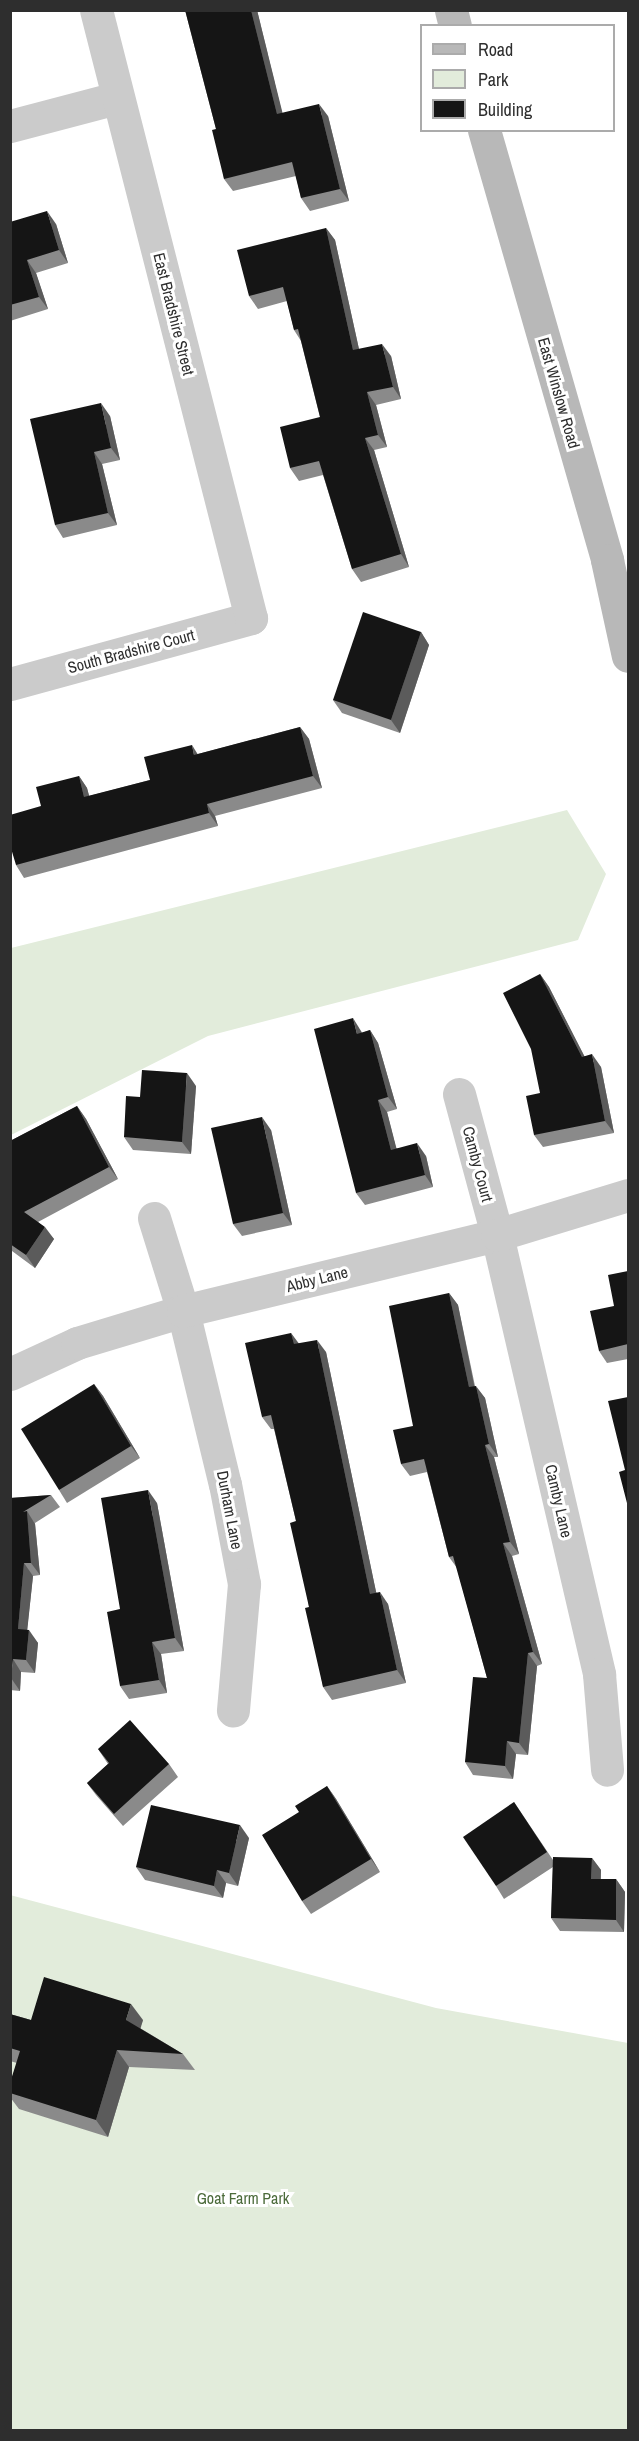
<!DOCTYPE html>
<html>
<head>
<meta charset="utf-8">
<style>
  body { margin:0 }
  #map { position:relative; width:639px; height:2441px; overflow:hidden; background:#fff; font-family:"Archivo Narrow",sans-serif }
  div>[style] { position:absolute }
  .green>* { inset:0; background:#e2ecdb }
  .street>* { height:33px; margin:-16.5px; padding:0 16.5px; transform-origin:16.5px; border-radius:16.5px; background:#cbcbcb }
  .secondary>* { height:33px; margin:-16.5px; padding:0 16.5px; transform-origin:16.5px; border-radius:16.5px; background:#b8b8b8 }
  .wall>* { inset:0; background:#8a8a8a }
  .shaded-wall>* { inset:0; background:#5b5b5b }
  .building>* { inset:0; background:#151515 }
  span { translate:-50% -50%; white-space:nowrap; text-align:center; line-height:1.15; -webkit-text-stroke:6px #fff; paint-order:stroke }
  .street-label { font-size:16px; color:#2e2e2e }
  .park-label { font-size:16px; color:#4c6b3b }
  .frame { position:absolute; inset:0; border:12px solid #2e2e2e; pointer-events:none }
  .legend { position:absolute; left:420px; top:24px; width:195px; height:108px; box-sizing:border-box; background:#fff; border:2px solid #ababab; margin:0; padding:8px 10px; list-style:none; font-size:18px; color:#2e2e2e }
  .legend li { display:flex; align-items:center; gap:12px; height:30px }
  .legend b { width:30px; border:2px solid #ababab }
</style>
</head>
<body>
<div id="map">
  <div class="green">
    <i style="clip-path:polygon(567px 810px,606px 874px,578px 940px,208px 1036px,11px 1135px,11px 948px)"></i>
    <i style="clip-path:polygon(10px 1895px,436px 2008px,628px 2043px,628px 2430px,11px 2430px)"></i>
  </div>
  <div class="street">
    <i style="left:10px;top:126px;width:111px;rotate:-14.7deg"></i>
    <i style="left:10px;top:684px;width:250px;rotate:-15.3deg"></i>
    <i style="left:251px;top:618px;width:627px;rotate:-104.3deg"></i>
    <i style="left:459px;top:1094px;width:146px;rotate:74.9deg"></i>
    <i style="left:497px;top:1235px;width:451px;rotate:76.9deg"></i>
    <i style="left:599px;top:1674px;width:96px;rotate:85.2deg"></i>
    <i style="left:154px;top:1218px;width:97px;rotate:72.7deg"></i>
    <i style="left:183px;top:1311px;width:178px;rotate:76.4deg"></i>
    <i style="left:225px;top:1484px;width:102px;rotate:79.2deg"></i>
    <i style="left:244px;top:1584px;width:127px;rotate:95deg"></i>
    <i style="left:10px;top:1374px;width:74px;rotate:-24.8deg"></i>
    <i style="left:77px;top:1343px;width:111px;rotate:-16.8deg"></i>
    <i style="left:183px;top:1311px;width:323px;rotate:-13.6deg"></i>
    <i style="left:497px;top:1235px;width:137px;rotate:-17deg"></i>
  </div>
  <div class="secondary">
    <i style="left:451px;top:10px;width:16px;rotate:76deg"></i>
    <i style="left:484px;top:130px;width:447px;rotate:74deg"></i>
    <i style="left:607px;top:560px;width:98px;rotate:77.7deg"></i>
  </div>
  <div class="wall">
    <i style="clip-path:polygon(185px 10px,257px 10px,282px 113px,328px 116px,349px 201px,310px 211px,301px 198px,296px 176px,233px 191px,224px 179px,216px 129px)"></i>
    <i style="clip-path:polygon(10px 222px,56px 224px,68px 263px,36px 273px,48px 309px,10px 321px)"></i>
    <i style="clip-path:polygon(326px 228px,335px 240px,359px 349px,391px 356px,401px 399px,376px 405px,387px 447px,374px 450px,409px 567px,361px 582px,352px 569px,323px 475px,299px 481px,290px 468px,320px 417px,301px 341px,294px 330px,287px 301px,258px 309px,249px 296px)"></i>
    <i style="clip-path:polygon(110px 416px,120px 460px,102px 464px,117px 525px,63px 538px,55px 525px)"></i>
    <i style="clip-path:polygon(421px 632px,429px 645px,400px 733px,342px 713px,333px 700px)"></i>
    <i style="clip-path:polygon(300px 727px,309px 739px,322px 788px,215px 816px,218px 826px,24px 878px,16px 865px,41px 806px,79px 776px,87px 788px,89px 796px,150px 780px,198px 754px)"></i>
    <i style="clip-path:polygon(540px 974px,549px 987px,584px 1056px,601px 1067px,614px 1133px,543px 1147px,534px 1135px,540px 1093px)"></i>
    <i style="clip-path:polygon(370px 1030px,378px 1043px,397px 1109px,387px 1112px,396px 1148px,426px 1156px,433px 1187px,365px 1205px,356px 1193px,361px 1031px,362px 1033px)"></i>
    <i style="clip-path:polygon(196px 1086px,191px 1154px,133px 1150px,124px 1137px,140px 1097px)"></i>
    <i style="clip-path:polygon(77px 1106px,86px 1119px,118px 1179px,38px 1222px,54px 1239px,35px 1268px,12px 1251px,10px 1253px,10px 1141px)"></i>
    <i style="clip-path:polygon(271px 1130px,292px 1225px,242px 1236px,233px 1224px)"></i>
    <i style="clip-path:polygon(628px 1271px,628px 1359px,607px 1363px,599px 1351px,614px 1306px)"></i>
    <i style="clip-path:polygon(449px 1293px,458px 1305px,475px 1386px,485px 1398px,498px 1457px,494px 1457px,519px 1554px,512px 1556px,542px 1664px,537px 1666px,528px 1755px,516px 1754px,513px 1779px,473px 1775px,465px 1762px,487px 1678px,457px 1568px,449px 1557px,427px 1472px,410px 1476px,401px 1464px,413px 1426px)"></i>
    <i style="clip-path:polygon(291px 1333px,298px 1344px,326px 1352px,376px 1592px,388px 1604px,406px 1683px,332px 1700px,323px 1687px,309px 1607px,296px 1521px,274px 1429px,271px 1429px,262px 1417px)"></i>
    <i style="clip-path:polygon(94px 1384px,103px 1396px,140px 1458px,67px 1503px,59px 1490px)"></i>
    <i style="clip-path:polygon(51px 1495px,60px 1507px,35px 1523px,40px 1575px,33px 1576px,27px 1630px,38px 1643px,35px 1673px,21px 1672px,20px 1691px,10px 1690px,10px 1498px)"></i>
    <i style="clip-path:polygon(157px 1503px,184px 1651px,161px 1654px,167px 1693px,129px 1699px,120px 1686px,120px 1609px)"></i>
    <i style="clip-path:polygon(98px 1749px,169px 1764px,178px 1777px,123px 1826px,96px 1795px,87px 1783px,108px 1764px)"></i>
    <i style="clip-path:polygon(327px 1786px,336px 1799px,380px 1872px,311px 1914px,302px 1901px,299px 1812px)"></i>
    <i style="clip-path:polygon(514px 1802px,553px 1860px,592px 1858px,601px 1870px,601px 1879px,616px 1879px,625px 1892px,624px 1932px,560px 1931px,551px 1918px,553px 1867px,504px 1899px,496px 1886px)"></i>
    <i style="clip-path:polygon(249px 1838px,238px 1886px,226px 1883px,223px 1898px,145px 1880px,136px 1867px)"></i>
    <i style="clip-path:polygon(10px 2014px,31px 2020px,143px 2020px,140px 2028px,183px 2054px,195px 2070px,129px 2067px,108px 2137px,19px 2109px,10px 2097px,10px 2083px,17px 2063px,10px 2061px)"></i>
  </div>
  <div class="shaded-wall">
    <i style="clip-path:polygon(251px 10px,257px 10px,286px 127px,277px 114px)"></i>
    <i style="clip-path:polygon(319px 104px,328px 116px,349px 201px,340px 189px)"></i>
    <i style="clip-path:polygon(47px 211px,56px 224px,68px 263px,59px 250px)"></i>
    <i style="clip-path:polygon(326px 228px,335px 240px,362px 363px,353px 350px)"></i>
    <i style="clip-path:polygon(27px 260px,36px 273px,48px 309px,39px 297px)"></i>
    <i style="clip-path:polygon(382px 344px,391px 356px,401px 399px,393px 387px)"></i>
    <i style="clip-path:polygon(367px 392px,376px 405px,387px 447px,378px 435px)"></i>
    <i style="clip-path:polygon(101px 403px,110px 416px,120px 460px,111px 448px)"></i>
    <i style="clip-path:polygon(365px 438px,374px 450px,409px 567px,401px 554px)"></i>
    <i style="clip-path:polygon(94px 452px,102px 464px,117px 525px,108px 513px)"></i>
    <i style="clip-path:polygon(421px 632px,429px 645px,400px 733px,391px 720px)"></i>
    <i style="clip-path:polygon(300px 727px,309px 739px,322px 788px,313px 776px)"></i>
    <i style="clip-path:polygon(192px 745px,200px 758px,194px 755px)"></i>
    <i style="clip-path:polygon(79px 776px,87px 788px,93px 810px,84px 797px)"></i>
    <i style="clip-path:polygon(207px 804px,215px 816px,218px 826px,209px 813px)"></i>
    <i style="clip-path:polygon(540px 974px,549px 987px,591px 1069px,582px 1057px)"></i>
    <i style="clip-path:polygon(353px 1018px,361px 1031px,366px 1046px,357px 1034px)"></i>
    <i style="clip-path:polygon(370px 1030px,378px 1043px,397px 1109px,388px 1097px)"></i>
    <i style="clip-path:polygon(592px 1054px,601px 1067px,614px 1133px,605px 1121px)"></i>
    <i style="clip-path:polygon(187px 1073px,196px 1086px,191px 1154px,182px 1142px)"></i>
    <i style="clip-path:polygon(378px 1100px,387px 1112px,400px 1162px,391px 1150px)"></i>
    <i style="clip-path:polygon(77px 1106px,86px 1119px,118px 1179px,109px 1167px)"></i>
    <i style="clip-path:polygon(262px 1117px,271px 1130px,292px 1225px,283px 1213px)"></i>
    <i style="clip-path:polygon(417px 1143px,426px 1156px,433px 1187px,425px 1175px)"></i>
    <i style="clip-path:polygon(45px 1227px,54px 1239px,35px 1268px,26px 1255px)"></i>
    <i style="clip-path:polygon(449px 1293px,458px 1305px,477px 1400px,469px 1387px)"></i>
    <i style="clip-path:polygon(291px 1333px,300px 1345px,294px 1344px)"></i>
    <i style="clip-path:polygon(317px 1340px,326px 1352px,379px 1606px,370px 1594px)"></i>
    <i style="clip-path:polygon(94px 1384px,103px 1396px,140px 1458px,131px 1446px)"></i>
    <i style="clip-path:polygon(476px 1386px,485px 1398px,498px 1457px,489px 1444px)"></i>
    <i style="clip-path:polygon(485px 1445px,494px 1457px,519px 1554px,510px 1542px)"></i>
    <i style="clip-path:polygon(148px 1490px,157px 1503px,184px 1651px,175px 1638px)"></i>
    <i style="clip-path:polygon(27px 1511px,35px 1524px,40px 1575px,31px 1563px)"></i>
    <i style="clip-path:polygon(503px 1543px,512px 1556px,542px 1664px,533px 1652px)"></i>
    <i style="clip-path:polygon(24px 1563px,33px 1576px,26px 1642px,18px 1629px)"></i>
    <i style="clip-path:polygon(380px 1592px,388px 1604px,406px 1683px,397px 1670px)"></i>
    <i style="clip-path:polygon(29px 1630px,38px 1643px,35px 1673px,26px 1660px)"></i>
    <i style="clip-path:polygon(152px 1642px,161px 1654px,167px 1693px,159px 1680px)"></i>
    <i style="clip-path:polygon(528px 1653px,537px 1666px,528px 1755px,519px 1743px)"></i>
    <i style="clip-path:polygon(13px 1659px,21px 1672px,20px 1691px,11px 1678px)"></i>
    <i style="clip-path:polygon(507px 1741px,516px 1754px,513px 1779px,505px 1766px)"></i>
    <i style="clip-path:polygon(327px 1786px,336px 1799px,380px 1872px,371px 1859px)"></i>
    <i style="clip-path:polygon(240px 1825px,249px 1838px,238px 1886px,229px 1873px)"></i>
    <i style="clip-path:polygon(592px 1858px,601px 1870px,600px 1892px,591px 1879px)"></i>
    <i style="clip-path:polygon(217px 1870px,226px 1883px,223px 1898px,214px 1886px)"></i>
    <i style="clip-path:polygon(616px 1879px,625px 1892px,624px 1932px,616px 1920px)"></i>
    <i style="clip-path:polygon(131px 2004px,143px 2020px,138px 2037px,126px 2020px)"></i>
    <i style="clip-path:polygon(117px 2050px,129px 2067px,108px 2137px,96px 2120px)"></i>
  </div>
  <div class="building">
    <i style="clip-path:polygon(185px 10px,251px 10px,277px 114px,319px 104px,340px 189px,301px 198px,292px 162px,224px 179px,212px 130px,216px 129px)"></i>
    <i style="clip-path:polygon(47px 211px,59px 250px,27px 260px,39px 297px,10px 305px,10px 222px)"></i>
    <i style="clip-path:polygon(326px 228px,353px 350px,382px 344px,393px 387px,367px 392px,378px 435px,365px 438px,401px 554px,352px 569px,319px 461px,290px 468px,280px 427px,320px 417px,298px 329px,294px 330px,283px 287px,249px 296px,237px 250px)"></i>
    <i style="clip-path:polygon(101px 403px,111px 448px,94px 452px,108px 513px,55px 525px,30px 419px)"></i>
    <i style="clip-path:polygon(363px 612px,421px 632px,391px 720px,333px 700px)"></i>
    <i style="clip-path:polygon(300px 727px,313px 776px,207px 804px,209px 813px,16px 865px,10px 845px,10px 815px,41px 806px,36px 787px,79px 776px,84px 797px,150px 780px,144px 757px,192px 745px,194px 755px)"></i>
    <i style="clip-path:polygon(540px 974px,582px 1057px,592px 1054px,605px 1121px,534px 1135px,526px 1096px,540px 1093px,531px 1049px,503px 993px)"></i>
    <i style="clip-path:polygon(353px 1018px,357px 1034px,370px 1030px,388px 1097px,378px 1100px,391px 1150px,417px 1143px,425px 1175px,356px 1193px,314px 1029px)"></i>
    <i style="clip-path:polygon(142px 1070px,187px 1073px,182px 1142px,124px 1137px,126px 1096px,140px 1097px)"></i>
    <i style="clip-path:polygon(77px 1106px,109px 1167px,24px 1212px,45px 1227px,26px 1255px,10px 1244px,10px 1141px)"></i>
    <i style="clip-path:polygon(262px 1117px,283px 1213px,233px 1224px,211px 1128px)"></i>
    <i style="clip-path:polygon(628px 1271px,628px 1344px,599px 1351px,590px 1311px,614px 1306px,608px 1275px)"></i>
    <i style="clip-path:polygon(449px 1293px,469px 1387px,476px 1386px,489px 1444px,485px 1445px,510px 1542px,503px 1543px,533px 1652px,528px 1653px,519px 1743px,507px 1741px,505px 1766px,465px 1762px,473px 1677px,487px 1678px,453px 1556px,449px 1557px,424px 1459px,401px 1464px,393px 1430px,413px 1426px,389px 1306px)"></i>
    <i style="clip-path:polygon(291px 1333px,294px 1344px,317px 1340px,370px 1594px,380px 1592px,397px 1670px,323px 1687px,305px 1608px,309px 1607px,290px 1523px,296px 1521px,271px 1415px,262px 1417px,245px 1343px)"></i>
    <i style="clip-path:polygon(94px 1384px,131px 1446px,59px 1490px,21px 1429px)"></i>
    <i style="clip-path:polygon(628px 1397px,628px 1507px,619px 1472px,625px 1470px,608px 1401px)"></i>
    <i style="clip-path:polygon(148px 1490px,175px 1638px,152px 1642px,159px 1680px,120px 1686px,107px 1612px,120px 1609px,101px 1498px)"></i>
    <i style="clip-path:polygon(51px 1495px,23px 1512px,27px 1511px,31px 1563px,24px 1563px,18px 1629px,29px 1630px,26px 1660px,13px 1659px,10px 1678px,10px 1498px)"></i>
    <i style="clip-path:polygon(130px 1720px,169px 1764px,114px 1814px,87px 1783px,109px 1763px,98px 1749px)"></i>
    <i style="clip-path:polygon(327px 1786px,371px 1859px,302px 1901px,262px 1835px,299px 1812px,295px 1806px)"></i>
    <i style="clip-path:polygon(514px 1802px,547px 1852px,496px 1886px,463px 1837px)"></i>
    <i style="clip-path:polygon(151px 1805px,240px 1825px,229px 1873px,217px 1870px,214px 1886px,136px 1867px)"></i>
    <i style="clip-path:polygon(553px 1857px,592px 1858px,591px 1879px,616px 1879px,616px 1920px,551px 1918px)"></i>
    <i style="clip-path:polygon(44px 1977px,131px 2004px,126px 2020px,183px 2054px,117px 2050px,96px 2120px,10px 2093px,10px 2083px,20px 2051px,10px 2048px,10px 2014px,31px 2020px)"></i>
  </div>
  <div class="street-label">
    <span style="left:174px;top:314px;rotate:76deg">East Bradshire Street</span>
    <span style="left:559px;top:393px;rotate:74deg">East Winslow Road</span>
    <span style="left:131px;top:651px;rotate:-15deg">South Bradshire Court</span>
    <span style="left:478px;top:1164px;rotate:75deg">Camby Court</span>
    <span style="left:317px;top:1279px;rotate:-14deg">Abby Lane</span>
    <span style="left:559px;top:1501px;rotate:77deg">Camby Lane</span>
    <span style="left:230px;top:1510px;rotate:79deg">Durham Lane</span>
  </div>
  <div class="park-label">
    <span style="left:243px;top:2198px">Goat Farm Park</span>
  </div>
  <div class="frame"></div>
  <ul class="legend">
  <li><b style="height:8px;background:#b8b8b8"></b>Road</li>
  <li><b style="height:16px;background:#e2ecdb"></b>Park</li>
  <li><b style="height:16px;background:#151515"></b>Building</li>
  </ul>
</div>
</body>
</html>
